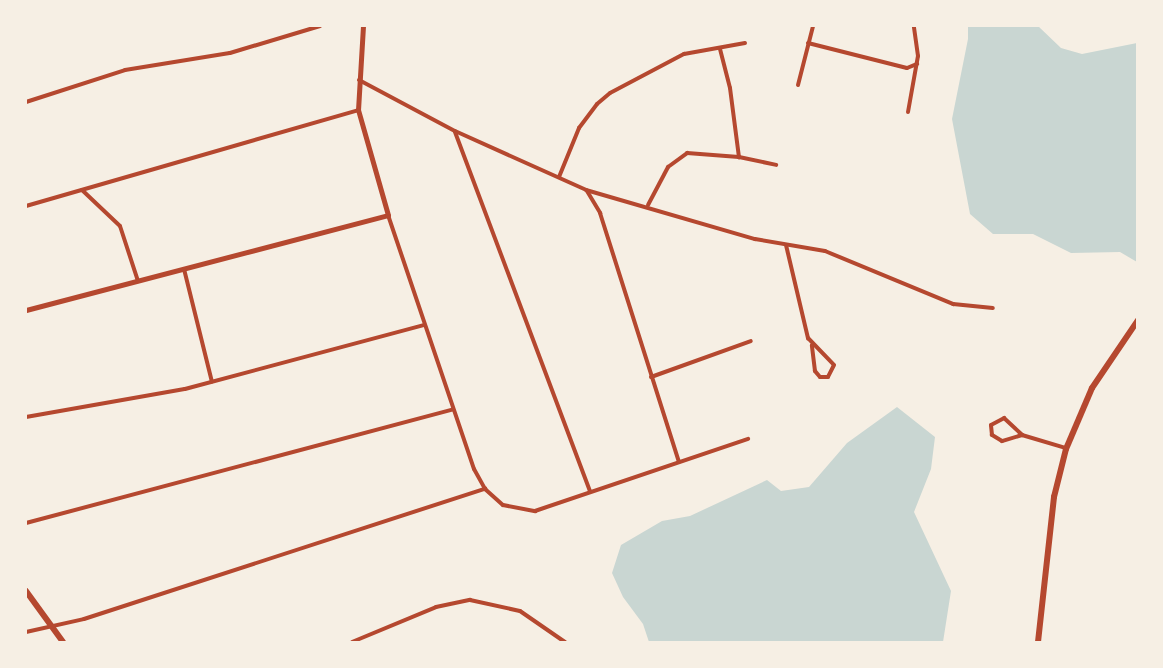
<!DOCTYPE html>
<html>
<head>
<meta charset="utf-8">
<style>
  body { margin:0 }
  #map { position:relative; width:1163px; height:668px; overflow:hidden; background:#f6efe4; font-family:Signika,sans-serif }
  div>[style] { position:absolute }
  .water>* { inset:0; background:#c9d6d2 }
  .minor>* { height:4px; margin:-2px; padding:0 2px; transform-origin:2px; border-radius:2px; background:#b5482f }
  .tertiary>* { height:5px; margin:-2.5px; padding:0 2.5px; transform-origin:2.5px; border-radius:2.5px; background:#b5482f }
  .secondary>* { height:6px; margin:-3px; padding:0 3px; transform-origin:3px; border-radius:3px; background:#b5482f }
  span { translate:-50% -50%; white-space:nowrap; text-align:center; line-height:1.15; -webkit-text-stroke:4.5px #f6efe4; paint-order:stroke }
  .frame { position:absolute; inset:0; border:27px solid #f6efe4; pointer-events:none }
</style>
</head>
<body>
<div id="map">
  <div class="water">
    <i style="clip-path:polygon(968px 26px,1038px 26px,1061px 48px,1082px 54px,1137px 43px,1137px 262px,1120px 252px,1071px 253px,1033px 234px,993px 234px,970px 214px,952px 119px,968px 39px)"></i>
    <i style="clip-path:polygon(897px 407px,935px 437px,931px 469px,914px 512px,951px 591px,943px 642px,649px 642px,643px 624px,623px 597px,612px 573px,621px 545px,662px 521px,690px 516px,767px 480px,781px 491px,809px 487px,847px 443px)"></i>
  </div>
  <div class="minor">
    <i style="left:808px;top:43px;width:102px;rotate:14.2deg"></i>
    <i style="left:907px;top:68px;width:11px;rotate:-22deg"></i>
    <i style="left:720px;top:49px;width:40px;rotate:75.6deg"></i>
    <i style="left:730px;top:88px;width:70px;rotate:82.6deg"></i>
    <i style="left:359px;top:80px;width:109px;rotate:28deg"></i>
    <i style="left:455px;top:131px;width:144px;rotate:24.2deg"></i>
    <i style="left:586px;top:190px;width:176px;rotate:16.2deg"></i>
    <i style="left:755px;top:239px;width:71px;rotate:9.7deg"></i>
    <i style="left:825px;top:251px;width:139px;rotate:22.5deg"></i>
    <i style="left:953px;top:304px;width:40px;rotate:5.7deg"></i>
    <i style="left:798px;top:85px;width:61px;rotate:-75.7deg"></i>
    <i style="left:26px;top:102px;width:104px;rotate:-17.9deg"></i>
    <i style="left:125px;top:70px;width:106px;rotate:-9.2deg"></i>
    <i style="left:230px;top:53px;width:94px;rotate:-16.7deg"></i>
    <i style="left:908px;top:112px;width:57px;rotate:-79.9deg"></i>
    <i style="left:918px;top:56px;width:30px;rotate:-98deg"></i>
    <i style="left:455px;top:132px;width:384px;rotate:69.4deg"></i>
    <i style="left:559px;top:177px;width:53px;rotate:-67.8deg"></i>
    <i style="left:579px;top:128px;width:30px;rotate:-53deg"></i>
    <i style="left:597px;top:104px;width:17px;rotate:-40deg"></i>
    <i style="left:610px;top:93px;width:84px;rotate:-27.8deg"></i>
    <i style="left:684px;top:54px;width:62px;rotate:-10.2deg"></i>
    <i style="left:82px;top:190px;width:52px;rotate:43.5deg"></i>
    <i style="left:120px;top:226px;width:58px;rotate:71.9deg"></i>
    <i style="left:587px;top:191px;width:26px;rotate:59deg"></i>
    <i style="left:600px;top:213px;width:261px;rotate:72.4deg"></i>
    <i style="left:648px;top:205px;width:43px;rotate:-62.2deg"></i>
    <i style="left:668px;top:167px;width:24px;rotate:-36deg"></i>
    <i style="left:687px;top:153px;width:52px;rotate:4.4deg"></i>
    <i style="left:739px;top:157px;width:38px;rotate:12deg"></i>
    <i style="left:26px;top:206px;width:346px;rotate:-16.1deg"></i>
    <i style="left:388px;top:215px;width:268px;rotate:71.3deg"></i>
    <i style="left:474px;top:469px;width:23px;rotate:61deg"></i>
    <i style="left:485px;top:489px;width:24px;rotate:42deg"></i>
    <i style="left:503px;top:505px;width:33px;rotate:11deg"></i>
    <i style="left:535px;top:511px;width:225px;rotate:-18.7deg"></i>
    <i style="left:786px;top:245px;width:96px;rotate:76.7deg"></i>
    <i style="left:808px;top:338px;width:37px;rotate:46deg"></i>
    <i style="left:834px;top:365px;width:13px;rotate:117deg"></i>
    <i style="left:828px;top:377px;width:8px;rotate:180deg"></i>
    <i style="left:820px;top:377px;width:8px;rotate:-130deg"></i>
    <i style="left:815px;top:371px;width:26px;rotate:-97deg"></i>
    <i style="left:184px;top:269px;width:116px;rotate:76.1deg"></i>
    <i style="left:651px;top:377px;width:106px;rotate:-19.8deg"></i>
    <i style="left:26px;top:417px;width:161px;rotate:-10deg"></i>
    <i style="left:185px;top:389px;width:247px;rotate:-15deg"></i>
    <i style="left:1022px;top:435px;width:21px;rotate:163deg"></i>
    <i style="left:1002px;top:441px;width:12px;rotate:-149deg"></i>
    <i style="left:992px;top:435px;width:10px;rotate:-96deg"></i>
    <i style="left:991px;top:425px;width:15px;rotate:-28deg"></i>
    <i style="left:1004px;top:418px;width:25px;rotate:43deg"></i>
    <i style="left:1022px;top:435px;width:46px;rotate:16.5deg"></i>
    <i style="left:26px;top:523px;width:442px;rotate:-14.9deg"></i>
    <i style="left:26px;top:632px;width:59px;rotate:-12.6deg"></i>
    <i style="left:84px;top:619px;width:422px;rotate:-18deg"></i>
    <i style="left:352px;top:642px;width:91px;rotate:-22.6deg"></i>
    <i style="left:436px;top:607px;width:35px;rotate:-12deg"></i>
    <i style="left:470px;top:600px;width:51px;rotate:12.4deg"></i>
    <i style="left:520px;top:611px;width:55px;rotate:34.6deg"></i>
  </div>
  <div class="tertiary">
    <i style="left:26px;top:310px;width:374px;rotate:-14.7deg"></i>
    <i style="left:388px;top:215px;width:109px;rotate:-105.9deg"></i>
    <i style="left:358px;top:110px;width:84px;rotate:-86.6deg"></i>
  </div>
  <div class="secondary">
    <i style="left:26px;top:591px;width:63px;rotate:54deg"></i>
    <i style="left:1038px;top:642px;width:146px;rotate:-83.7deg"></i>
    <i style="left:1054px;top:497px;width:49px;rotate:-76deg"></i>
    <i style="left:1066px;top:449px;width:66px;rotate:-66.9deg"></i>
    <i style="left:1092px;top:388px;width:82px;rotate:-55.9deg"></i>
  </div>
  <div class="frame"></div>
</div>
</body>
</html>
